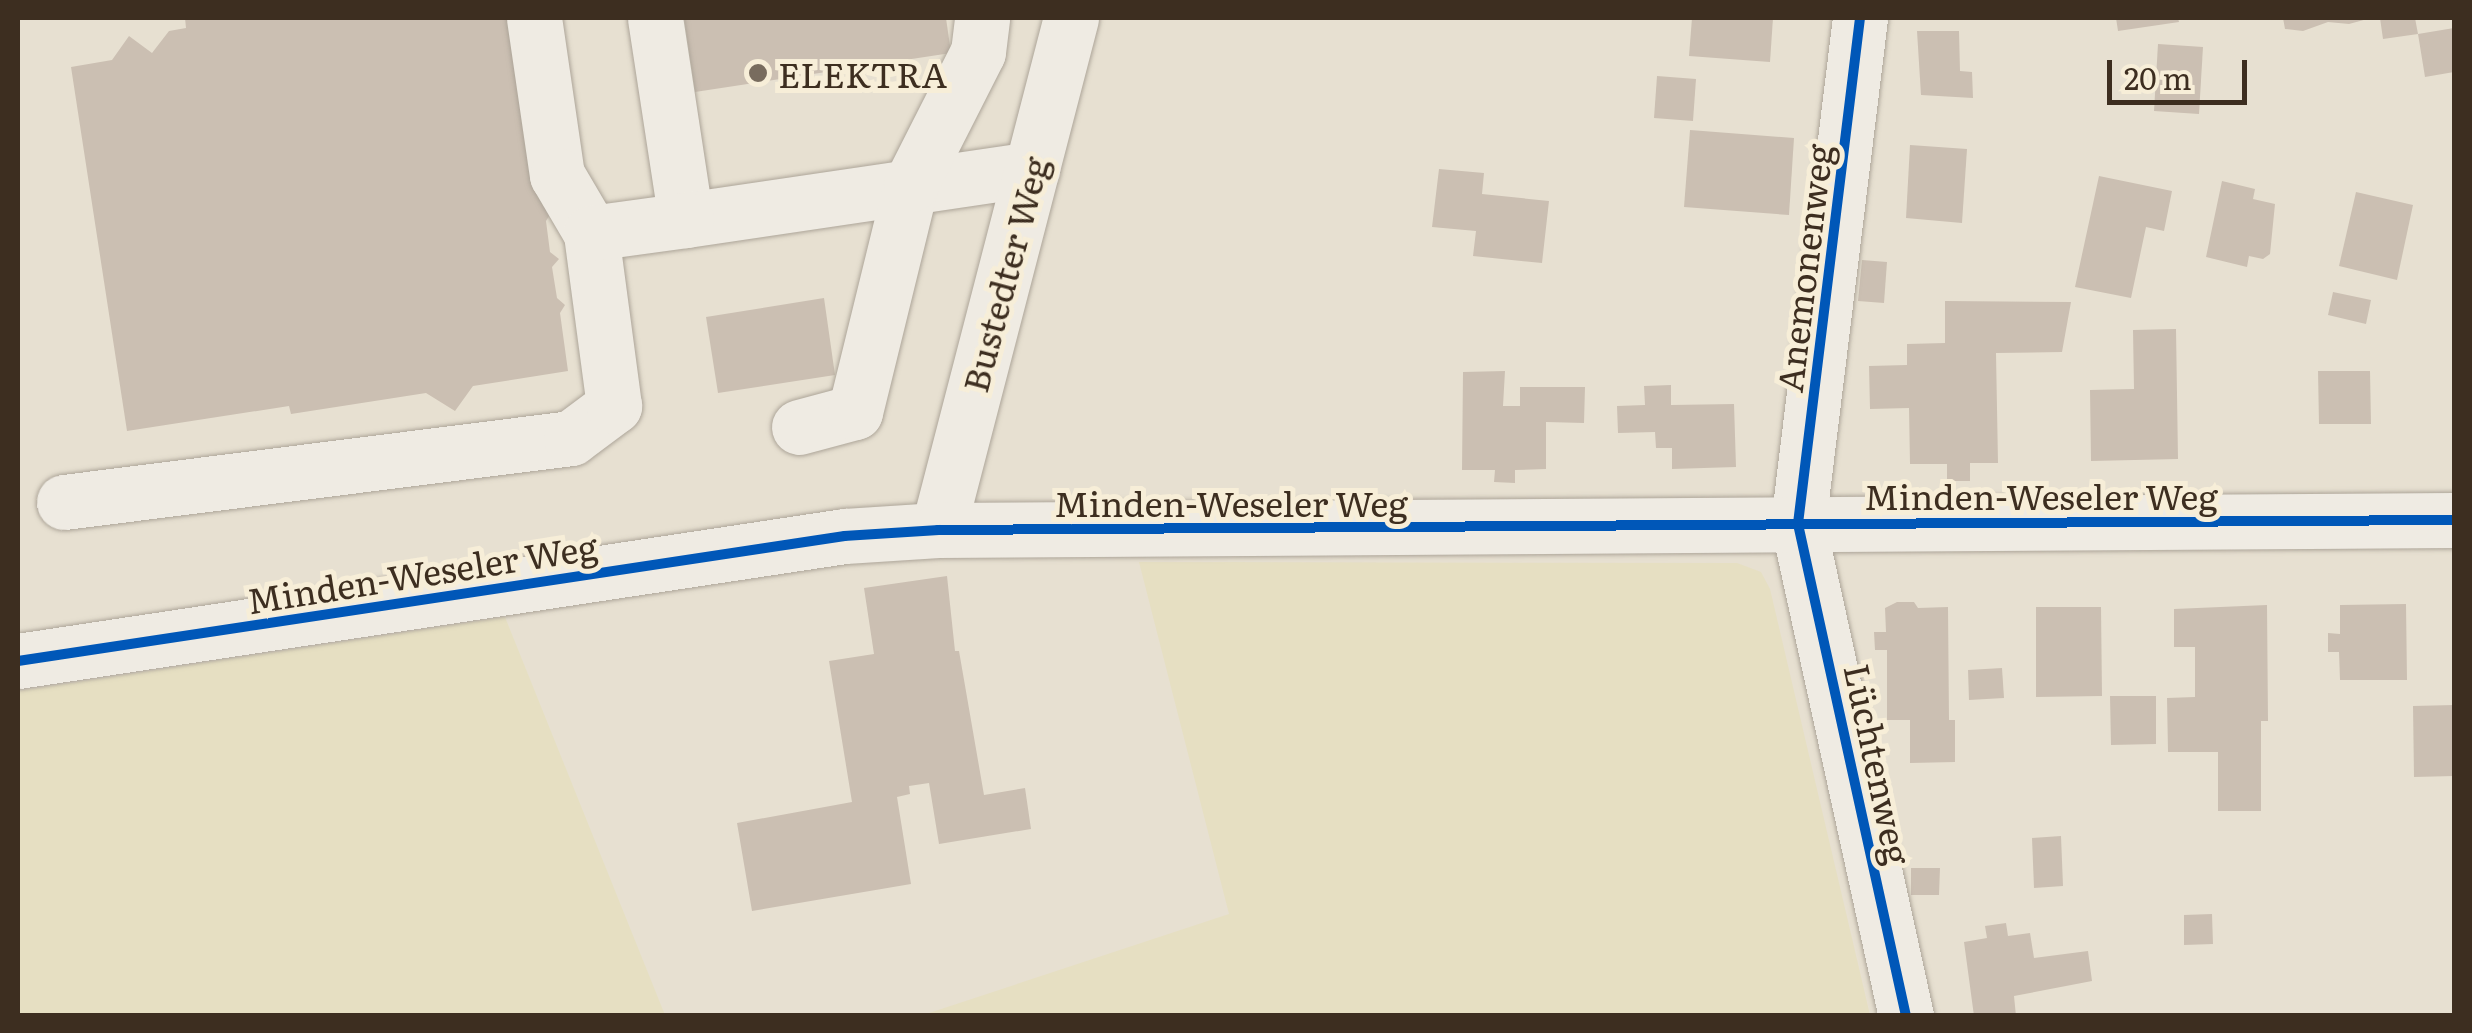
<!DOCTYPE html>
<html>
<head>
<meta charset="utf-8">
<style>
  body { margin:0 }
  #map { position:relative; width:2472px; height:1033px; overflow:hidden; background:#e7e0d1; font-family:Literata,serif }
  div>[style] { position:absolute }
  .farmland>* { inset:0; background:#e6dfc2 }
  .building>* { inset:0; background:#cbbfb2 }
  .roads { filter:drop-shadow(0 0 2px #ada599) drop-shadow(0 0 2px #ada599) }
  .minor>* { height:55px; margin:-27.5px; padding:0 27.5px; transform-origin:27.5px; border-radius:27.5px; background:#efebe3 }
  .cycleway>* { height:10px; margin:-5px; padding:0 5px; transform-origin:5px; border-radius:5px; background:#0057b8 }
  .dots>* { width:28px; height:28px; translate:-50% -50%; box-sizing:border-box; border:5px solid #f7eed8; border-radius:50% }
  span { translate:-50% -50%; white-space:nowrap; text-align:center; line-height:1.15; -webkit-text-stroke:10px #f7eed8; paint-order:stroke }
  .poi-label { font-size:35px; color:#3d2e20 }
  .left { translate:0 -50%; text-align:left }
  .street-label { font-size:35px; color:#3d2e20 }
  .frame { position:absolute; inset:0; border:20px solid #3d2e20; pointer-events:none }
  .scale { position:absolute; left:2107px; top:60px; width:140px; height:45px; box-sizing:border-box; border:5px solid #3d2e20; border-top:0; padding-left:12px; font-size:30px; line-height:35px; white-space:nowrap; color:#3d2e20; -webkit-text-stroke:8px #f7eed8; paint-order:stroke }
</style>
</head>
<body>
<div id="map">
  <div class="farmland">
    <i style="clip-path:polygon(1139px 562px,1737px 563px,1761px 572px,1770px 589px,1870px 1015px,923px 1015px,1229px 914px)"></i>
    <i style="clip-path:polygon(505px 617px,665px 1015px,18px 1015px,18px 691px)"></i>
  </div>
  <div class="building">
    <i style="clip-path:polygon(185px 18px,514px 18px,543px 206px,551px 213px,546px 221px,550px 252px,559px 259px,552px 267px,557px 298px,565px 305px,560px 313px,568px 371px,473px 386px,455px 411px,426px 393px,291px 414px,289px 406px,127px 431px,71px 67px,112px 60px,129px 36px,152px 53px,169px 31px,186px 28px)"></i>
    <i style="clip-path:polygon(684px 18px,946px 18px,951px 53px,695px 92px)"></i>
    <i style="clip-path:polygon(1692px 18px,1773px 18px,1770px 62px,1689px 56px)"></i>
    <i style="clip-path:polygon(2116px 18px,2178px 18px,2179px 22px,2118px 31px)"></i>
    <i style="clip-path:polygon(2283px 18px,2371px 18px,2349px 24px,2328px 22px,2303px 31px,2285px 29px)"></i>
    <i style="clip-path:polygon(2380px 18px,2415px 18px,2418px 34px,2454px 28px,2454px 72px,2425px 77px,2418px 34px,2383px 39px)"></i>
    <i style="clip-path:polygon(1917px 31px,1959px 31px,1960px 71px,1972px 72px,1973px 98px,1921px 95px)"></i>
    <i style="clip-path:polygon(2158px 44px,2203px 47px,2199px 114px,2154px 111px)"></i>
    <i style="clip-path:polygon(1657px 76px,1696px 79px,1693px 121px,1654px 118px)"></i>
    <i style="clip-path:polygon(1690px 130px,1794px 138px,1789px 215px,1684px 207px)"></i>
    <i style="clip-path:polygon(1910px 145px,1967px 149px,1962px 223px,1906px 218px)"></i>
    <i style="clip-path:polygon(1439px 169px,1484px 173px,1482px 194px,1549px 201px,1542px 263px,1473px 256px,1476px 231px,1432px 227px)"></i>
    <i style="clip-path:polygon(2099px 176px,2172px 191px,2164px 231px,2146px 227px,2131px 298px,2075px 287px)"></i>
    <i style="clip-path:polygon(2222px 181px,2255px 189px,2253px 199px,2275px 204px,2270px 254px,2263px 259px,2249px 256px,2247px 267px,2206px 257px)"></i>
    <i style="clip-path:polygon(2356px 192px,2413px 205px,2397px 280px,2339px 266px)"></i>
    <i style="clip-path:polygon(1862px 260px,1887px 262px,1884px 303px,1858px 301px)"></i>
    <i style="clip-path:polygon(2333px 292px,2371px 300px,2366px 324px,2328px 315px)"></i>
    <i style="clip-path:polygon(824px 298px,835px 375px,718px 393px,706px 317px)"></i>
    <i style="clip-path:polygon(1945px 301px,2071px 302px,2062px 352px,1996px 353px,1998px 463px,1970px 463px,1970px 481px,1947px 481px,1947px 464px,1910px 464px,1909px 408px,1870px 409px,1869px 366px,1907px 365px,1907px 344px,1945px 343px)"></i>
    <i style="clip-path:polygon(2176px 329px,2178px 459px,2091px 461px,2090px 390px,2134px 389px,2133px 330px)"></i>
    <i style="clip-path:polygon(1505px 371px,1503px 406px,1520px 406px,1520px 387px,1585px 387px,1584px 423px,1546px 422px,1546px 469px,1515px 470px,1515px 483px,1494px 482px,1495px 470px,1462px 470px,1463px 372px)"></i>
    <i style="clip-path:polygon(2318px 371px,2370px 371px,2371px 424px,2319px 424px)"></i>
    <i style="clip-path:polygon(1671px 385px,1671px 405px,1734px 404px,1736px 467px,1672px 469px,1672px 448px,1656px 448px,1655px 432px,1618px 433px,1617px 406px,1645px 405px,1644px 386px)"></i>
    <i style="clip-path:polygon(947px 576px,955px 651px,959px 651px,984px 795px,1025px 788px,1031px 829px,939px 844px,929px 783px,909px 786px,910px 794px,897px 797px,911px 884px,752px 911px,737px 823px,852px 802px,829px 661px,874px 654px,864px 588px)"></i>
    <i style="clip-path:polygon(1897px 602px,1914px 602px,1918px 608px,1948px 607px,1949px 720px,1955px 720px,1955px 762px,1910px 763px,1910px 720px,1887px 720px,1887px 650px,1875px 650px,1874px 632px,1886px 632px,1885px 608px)"></i>
    <i style="clip-path:polygon(2406px 604px,2407px 680px,2340px 680px,2339px 652px,2328px 652px,2328px 633px,2340px 634px,2340px 605px)"></i>
    <i style="clip-path:polygon(2267px 605px,2268px 721px,2261px 721px,2261px 811px,2218px 811px,2218px 752px,2168px 752px,2167px 698px,2195px 697px,2195px 647px,2174px 647px,2174px 609px)"></i>
    <i style="clip-path:polygon(2036px 607px,2101px 607px,2102px 696px,2036px 697px)"></i>
    <i style="clip-path:polygon(2002px 668px,2004px 698px,1969px 700px,1968px 670px)"></i>
    <i style="clip-path:polygon(2110px 696px,2156px 696px,2156px 744px,2111px 745px)"></i>
    <i style="clip-path:polygon(2454px 705px,2454px 776px,2414px 777px,2413px 706px)"></i>
    <i style="clip-path:polygon(2061px 836px,2063px 886px,2034px 888px,2032px 838px)"></i>
    <i style="clip-path:polygon(1911px 868px,1940px 868px,1939px 895px,1911px 895px)"></i>
    <i style="clip-path:polygon(2212px 914px,2213px 944px,2184px 945px,2184px 915px)"></i>
    <i style="clip-path:polygon(2006px 923px,2008px 936px,2030px 933px,2034px 958px,2088px 951px,2092px 981px,2014px 996px,2016px 1016px,1974px 1016px,1964px 942px,1987px 938px,1985px 926px)"></i>
  </div>
  <div class="roads">
    <div class="minor">
      <i style="left:534px;top:18px;width:159px;rotate:81.7deg"></i>
      <i style="left:557px;top:175px;width:67px;rotate:59.6deg"></i>
      <i style="left:655px;top:18px;width:204px;rotate:81.3deg"></i>
      <i style="left:686px;top:220px;width:350px;rotate:-8.4deg"></i>
      <i style="left:1860px;top:18px;width:510px;rotate:96.99deg"></i>
      <i style="left:1798px;top:524px;width:504px;rotate:77.62deg"></i>
      <i style="left:799px;top:427px;width:58px;rotate:-15deg"></i>
      <i style="left:855px;top:412px;width:235px;rotate:-76.2deg"></i>
      <i style="left:911px;top:184px;width:148px;rotate:-63.1deg"></i>
      <i style="left:978px;top:52px;width:34px;rotate:-83deg"></i>
      <i style="left:64px;top:502px;width:511px;rotate:-7.19deg"></i>
      <i style="left:571px;top:438px;width:54px;rotate:-36.7deg"></i>
      <i style="left:614px;top:406px;width:175px;rotate:-97.6deg"></i>
      <i style="left:591px;top:233px;width:96px;rotate:-7.8deg"></i>
      <i style="left:938px;top:530px;width:529px;rotate:-75.44deg"></i>
      <i style="left:18px;top:661px;width:836px;rotate:-8.6deg"></i>
      <i style="left:845px;top:536px;width:93px;rotate:-3.7deg"></i>
      <i style="left:938px;top:530px;width:1516px;rotate:-0.38deg"></i>
    </div>
  </div>
  <div class="cycleway">
    <i style="left:1860px;top:18px;width:510px;rotate:96.99deg"></i>
    <i style="left:1798px;top:524px;width:504px;rotate:77.62deg"></i>
    <i style="left:18px;top:661px;width:836px;rotate:-8.6deg"></i>
    <i style="left:845px;top:536px;width:93px;rotate:-3.7deg"></i>
    <i style="left:938px;top:530px;width:1516px;rotate:-0.38deg"></i>
  </div>
  <div class="dots">
    <i style="left:758px;top:73px;background:#786c5e"></i>
  </div>
  <div class="poi-label">
    <span class="left" style="left:778px;top:73px">ELEKTRA</span>
  </div>
  <div class="street-label">
    <span style="left:1803px;top:268px;rotate:-83deg">Anemonenweg</span>
    <span style="left:1004px;top:274px;rotate:-75deg">Bustedter Weg</span>
    <span style="left:2041px;top:495px">Minden-Weseler Weg</span>
    <span style="left:1231px;top:502px">Minden-Weseler Weg</span>
    <span style="left:422px;top:572px;rotate:-9deg">Minden-Weseler Weg</span>
    <span style="left:1879px;top:764px;rotate:78deg">Lüchtenweg</span>
  </div>
  <div class="frame"></div>
  <div class="scale">20 m</div>
</div>
</body>
</html>
